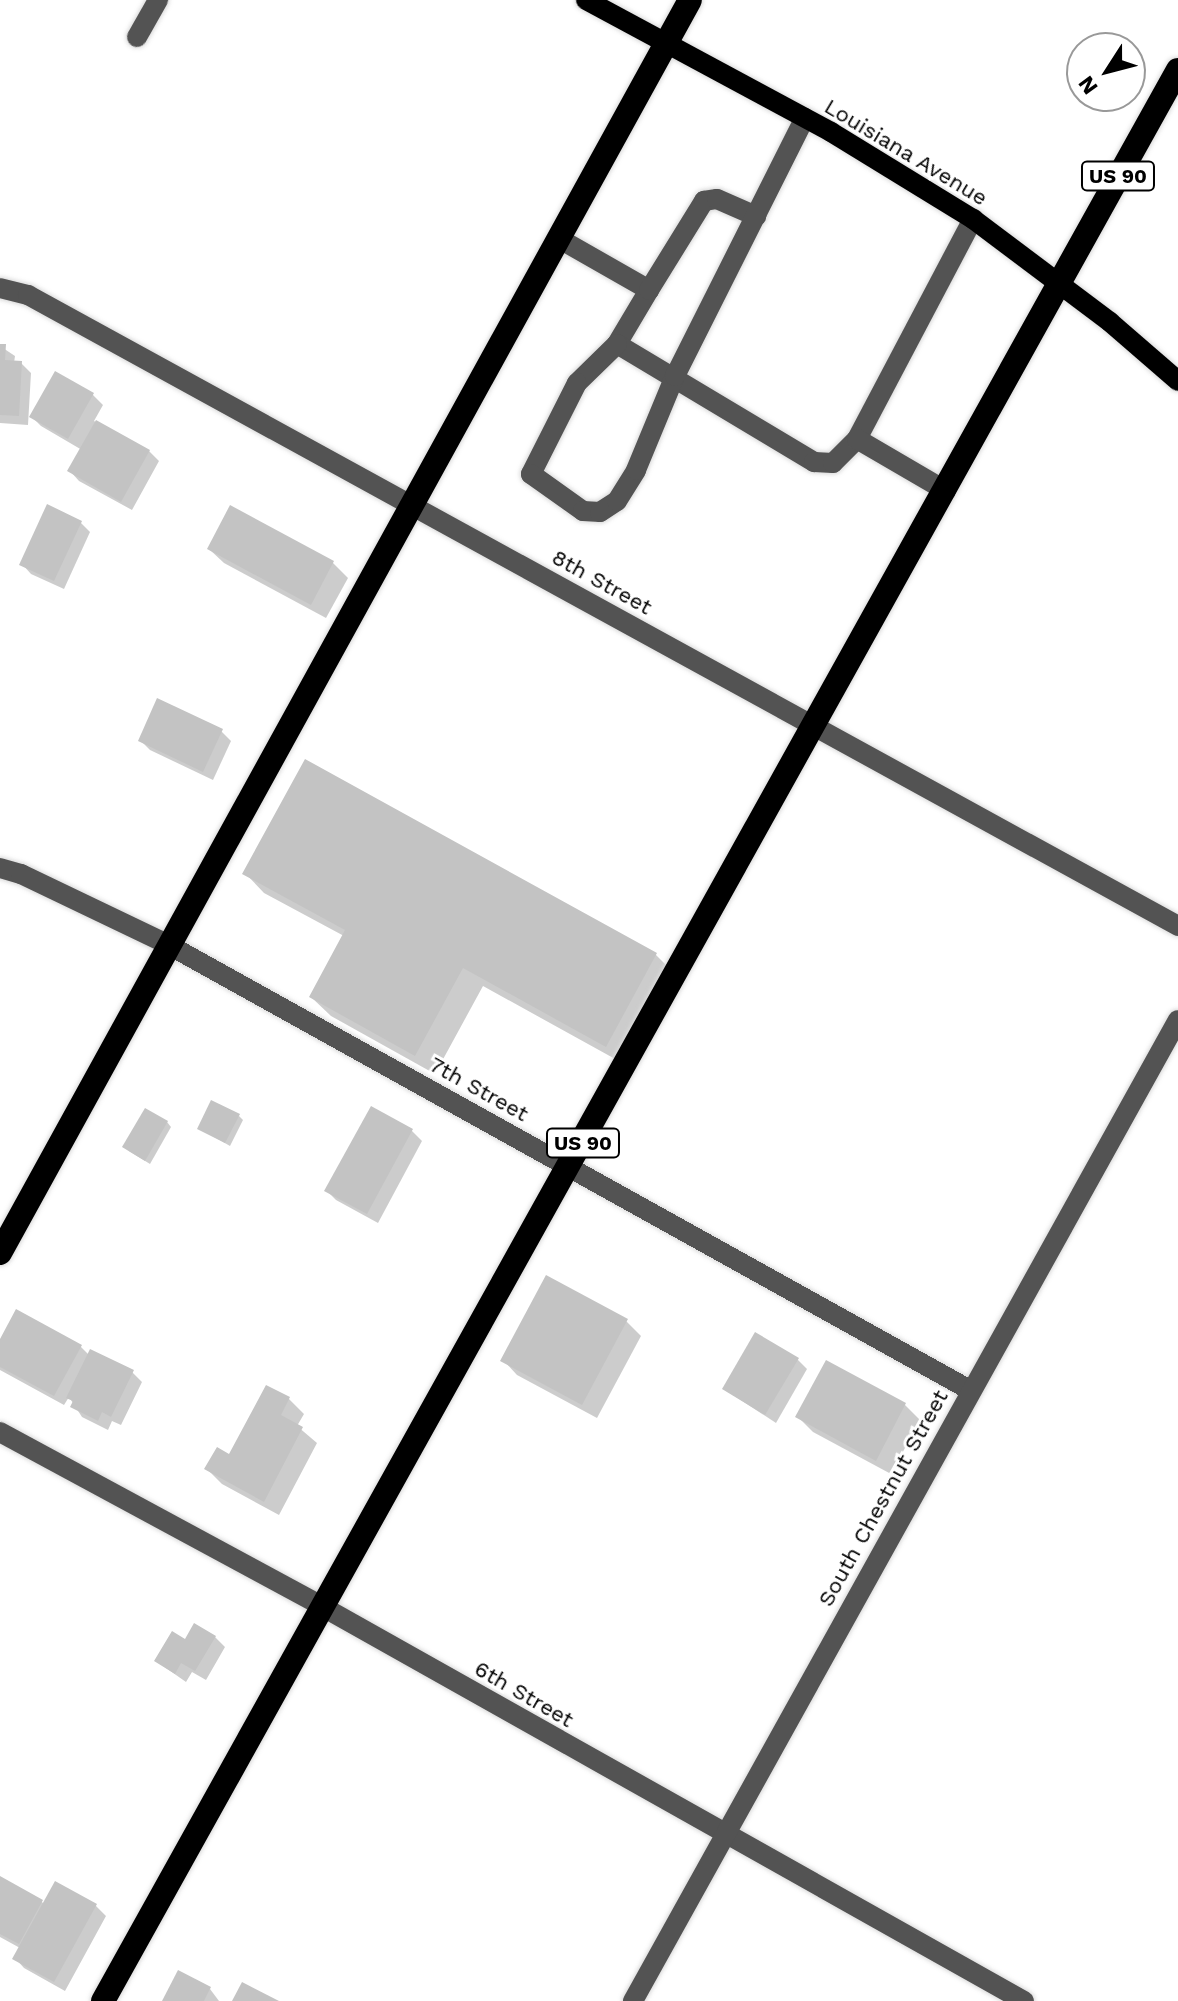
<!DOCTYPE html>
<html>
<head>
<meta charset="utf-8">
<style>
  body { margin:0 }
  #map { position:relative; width:1178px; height:2001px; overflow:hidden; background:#fff; font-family:"Work Sans",sans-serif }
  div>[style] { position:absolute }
  .shadow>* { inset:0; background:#0003 }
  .building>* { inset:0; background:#c3c3c3 }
  .roads { filter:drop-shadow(0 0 2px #dbdbdb) drop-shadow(0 0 2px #dbdbdb) }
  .minor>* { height:20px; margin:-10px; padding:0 10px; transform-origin:10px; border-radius:10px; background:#535353 }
  .major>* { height:20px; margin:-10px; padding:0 10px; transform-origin:10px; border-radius:10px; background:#000 }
  .highway>* { height:24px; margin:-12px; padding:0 12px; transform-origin:12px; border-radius:12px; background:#000 }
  span { translate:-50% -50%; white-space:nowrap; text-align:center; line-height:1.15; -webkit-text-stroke:6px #fff; paint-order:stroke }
  .shield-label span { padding:2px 6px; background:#fff; border:2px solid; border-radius:6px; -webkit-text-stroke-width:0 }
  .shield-label { font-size:20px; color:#000; font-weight:700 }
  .street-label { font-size:22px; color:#000 }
  .north { position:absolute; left:1066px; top:32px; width:80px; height:80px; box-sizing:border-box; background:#fff; border:2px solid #999; border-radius:50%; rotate:234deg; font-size:22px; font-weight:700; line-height:32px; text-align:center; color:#000 }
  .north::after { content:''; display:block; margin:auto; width:28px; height:36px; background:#000; clip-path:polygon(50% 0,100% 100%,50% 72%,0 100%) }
</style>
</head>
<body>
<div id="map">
  <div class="shadow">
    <i style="clip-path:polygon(0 346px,15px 356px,14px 363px,21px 363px,31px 373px,28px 425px,0 423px)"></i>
    <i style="clip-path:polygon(56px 374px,93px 395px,103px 405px,94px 421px,149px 451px,159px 461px,132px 510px,79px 481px,70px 471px,82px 450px,41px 426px,31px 416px)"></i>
    <i style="clip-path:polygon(231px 508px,333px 563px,348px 578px,326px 618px,224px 563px,209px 549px)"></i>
    <i style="clip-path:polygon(80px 522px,90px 532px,64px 589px,31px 574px,22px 564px)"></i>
    <i style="clip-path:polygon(221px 731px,231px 741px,213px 780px,150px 750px,140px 740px)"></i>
    <i style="clip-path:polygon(245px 873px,656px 955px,675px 974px,626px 1065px,483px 986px,435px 1074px,331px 1016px,311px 997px,344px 936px,264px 893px)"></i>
    <i style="clip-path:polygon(371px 1108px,412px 1131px,422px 1141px,378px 1223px,336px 1200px,326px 1190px)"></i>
    <i style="clip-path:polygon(239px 1116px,243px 1120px,230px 1146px,200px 1129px)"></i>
    <i style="clip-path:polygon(167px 1122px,171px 1127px,150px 1164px,129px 1151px)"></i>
    <i style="clip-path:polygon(626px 1321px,641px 1336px,597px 1418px,517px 1375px,503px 1360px)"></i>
    <i style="clip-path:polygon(0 1343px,81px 1347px,89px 1355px,132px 1372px,142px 1382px,121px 1425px,112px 1421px,108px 1430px,82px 1417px,69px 1397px,64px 1405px,0 1370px)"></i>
    <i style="clip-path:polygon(797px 1359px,807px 1369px,776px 1423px,724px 1389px)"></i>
    <i style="clip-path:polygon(267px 1387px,289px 1399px,304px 1414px,297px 1426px,317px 1443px,279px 1515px,222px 1484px,207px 1469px,230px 1457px)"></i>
    <i style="clip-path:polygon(905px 1405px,920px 1420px,891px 1474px,813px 1432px,798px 1417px)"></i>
    <i style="clip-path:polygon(215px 1637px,225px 1647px,206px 1680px,192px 1672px,186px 1682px,156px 1661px,186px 1642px)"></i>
    <i style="clip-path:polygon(0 1878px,45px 1904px,96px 1906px,106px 1916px,65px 1991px,24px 1968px,15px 1958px,20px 1948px,0 1937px)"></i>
    <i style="clip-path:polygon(210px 1989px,219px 2001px,164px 2001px)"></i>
  </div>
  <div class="building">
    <i style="clip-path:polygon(0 344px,6px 344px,5px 360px,22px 361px,19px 416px,0 415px)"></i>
    <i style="clip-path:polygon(55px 371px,94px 393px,68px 439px,29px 417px)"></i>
    <i style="clip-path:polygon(96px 420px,150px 450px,121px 502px,67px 471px)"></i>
    <i style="clip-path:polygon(47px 504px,82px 521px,54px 581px,19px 565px)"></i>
    <i style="clip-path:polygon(230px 505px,334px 561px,311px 605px,207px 549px)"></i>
    <i style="clip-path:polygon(157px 698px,223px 729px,203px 772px,138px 741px)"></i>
    <i style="clip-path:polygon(305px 759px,657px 953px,606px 1047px,463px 968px,415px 1056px,309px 997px,345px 930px,242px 874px)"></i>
    <i style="clip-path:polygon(211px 1100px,240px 1114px,225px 1143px,197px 1129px)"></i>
    <i style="clip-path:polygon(371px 1106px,413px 1129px,367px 1214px,324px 1191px)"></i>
    <i style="clip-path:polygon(145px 1108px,168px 1121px,145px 1161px,122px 1147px)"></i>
    <i style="clip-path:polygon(546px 1275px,628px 1319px,582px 1405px,500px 1361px)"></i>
    <i style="clip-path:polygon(16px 1309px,82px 1345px,54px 1396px,0 1367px,0 1339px)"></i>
    <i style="clip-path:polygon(755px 1332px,799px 1358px,765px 1415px,722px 1389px)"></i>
    <i style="clip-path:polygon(90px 1349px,134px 1370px,111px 1417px,102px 1412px,98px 1421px,70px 1407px,73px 1401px,66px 1398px)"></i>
    <i style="clip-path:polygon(826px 1360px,906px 1403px,876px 1461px,795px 1417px)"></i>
    <i style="clip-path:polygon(266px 1385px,290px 1397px,281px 1415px,303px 1427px,264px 1502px,204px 1469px,217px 1447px,229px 1454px)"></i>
    <i style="clip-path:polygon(194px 1623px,216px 1636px,195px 1671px,181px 1663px,175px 1674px,154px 1661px,172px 1631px,185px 1639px)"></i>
    <i style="clip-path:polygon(0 1876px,43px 1900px,19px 1944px,0 1934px)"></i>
    <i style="clip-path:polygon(55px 1881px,97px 1904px,54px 1982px,12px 1959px)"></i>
    <i style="clip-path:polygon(178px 1970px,211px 1987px,204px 2001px,162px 2001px)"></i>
    <i style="clip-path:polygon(242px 1982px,279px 2001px,232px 2001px)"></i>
  </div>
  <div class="roads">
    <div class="minor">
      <i style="left:137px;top:37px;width:43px;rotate:-60.4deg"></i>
      <i style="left:558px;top:238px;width:105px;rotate:29.7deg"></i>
      <i style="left:649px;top:290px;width:63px;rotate:120.7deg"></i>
      <i style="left:617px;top:344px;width:230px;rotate:30.9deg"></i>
      <i style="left:814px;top:462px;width:19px;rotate:3deg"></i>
      <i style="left:833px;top:463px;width:34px;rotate:-45deg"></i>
      <i style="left:857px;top:439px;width:249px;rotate:-62.2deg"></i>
      <i style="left:0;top:288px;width:29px;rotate:14deg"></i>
      <i style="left:28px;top:295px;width:1312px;rotate:28.75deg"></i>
      <i style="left:649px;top:290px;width:105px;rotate:-58.3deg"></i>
      <i style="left:704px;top:201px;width:13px;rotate:-9deg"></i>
      <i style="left:717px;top:199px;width:43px;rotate:23.6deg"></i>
      <i style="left:617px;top:344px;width:56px;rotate:135.7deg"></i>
      <i style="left:577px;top:383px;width:102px;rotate:116.8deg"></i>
      <i style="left:531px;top:474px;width:64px;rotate:35.4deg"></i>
      <i style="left:583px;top:511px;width:17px;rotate:3deg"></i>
      <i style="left:600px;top:512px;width:20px;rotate:-33deg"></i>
      <i style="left:617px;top:501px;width:36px;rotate:-58deg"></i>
      <i style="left:636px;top:470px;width:102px;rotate:-67.5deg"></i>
      <i style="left:675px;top:376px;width:289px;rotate:-63.3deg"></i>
      <i style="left:857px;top:439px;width:103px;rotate:30.3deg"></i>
      <i style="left:0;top:868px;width:22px;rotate:16deg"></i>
      <i style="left:21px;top:874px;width:162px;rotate:25.6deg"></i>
      <i style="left:167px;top:944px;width:919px;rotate:29.05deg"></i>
      <i style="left:0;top:1432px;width:367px;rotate:28.4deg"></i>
      <i style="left:323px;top:1607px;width:804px;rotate:29.34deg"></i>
      <i style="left:633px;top:2001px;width:1122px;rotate:-60.95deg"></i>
    </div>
    <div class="major">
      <i style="left:586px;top:0;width:278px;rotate:28.3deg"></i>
      <i style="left:831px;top:132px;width:167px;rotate:31.5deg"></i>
      <i style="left:973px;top:219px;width:171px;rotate:36.9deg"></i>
      <i style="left:1110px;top:322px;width:90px;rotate:40.9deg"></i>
    </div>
    <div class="highway">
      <i style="left:0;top:1253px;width:1430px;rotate:-61.16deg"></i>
      <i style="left:103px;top:2001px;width:2210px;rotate:-60.9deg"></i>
    </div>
  </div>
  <div class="shield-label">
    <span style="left:1118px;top:176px">US 90</span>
    <span style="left:583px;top:1143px">US 90</span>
  </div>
  <div class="street-label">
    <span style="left:906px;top:152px;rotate:31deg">Louisiana Avenue</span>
    <span style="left:602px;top:582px;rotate:29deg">8th Street</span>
    <span style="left:479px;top:1089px;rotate:29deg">7th Street</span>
    <span style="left:883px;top:1498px;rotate:-61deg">South Chestnut Street</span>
    <span style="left:524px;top:1694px;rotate:30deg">6th Street</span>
  </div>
  <div class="north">N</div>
</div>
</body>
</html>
